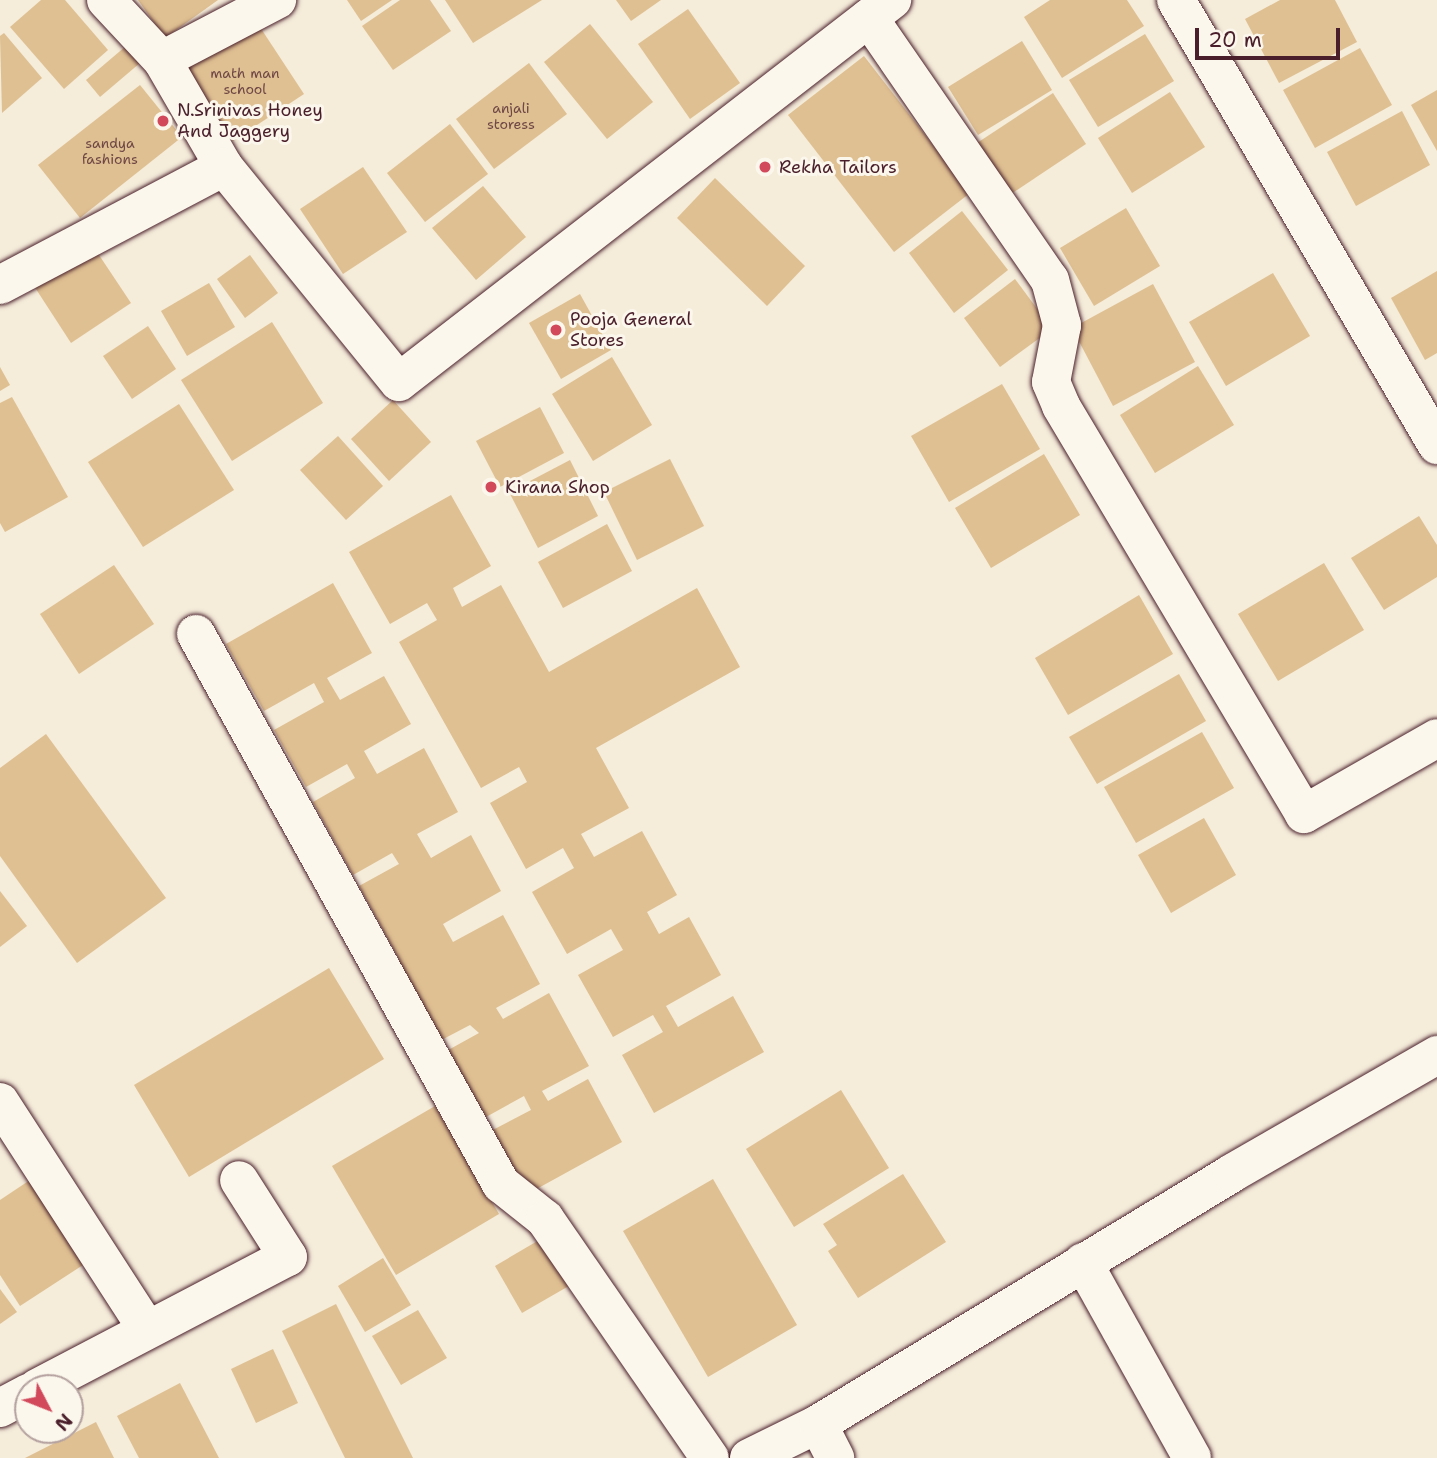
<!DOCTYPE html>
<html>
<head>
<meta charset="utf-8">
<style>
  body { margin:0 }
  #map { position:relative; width:1437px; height:1458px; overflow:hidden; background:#f5ecda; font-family:"Shantell Sans",sans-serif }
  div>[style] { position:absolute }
  .building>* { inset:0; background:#dfc092 }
  .roads { filter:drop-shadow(0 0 2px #4a1f2b) drop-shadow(0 0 2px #4a1f2b) }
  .street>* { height:38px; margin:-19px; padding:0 19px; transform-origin:19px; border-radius:19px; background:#fbf7ec }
  .dots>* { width:19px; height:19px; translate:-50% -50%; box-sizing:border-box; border:4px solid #fbf7ec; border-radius:50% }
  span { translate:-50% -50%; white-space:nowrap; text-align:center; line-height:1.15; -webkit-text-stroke:6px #fbf7ec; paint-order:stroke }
  .number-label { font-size:14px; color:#6f4745 }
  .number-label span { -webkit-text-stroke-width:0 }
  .poi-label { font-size:18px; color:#4a1f2b }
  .left { translate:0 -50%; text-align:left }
  .north { position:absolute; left:14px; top:1374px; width:70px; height:70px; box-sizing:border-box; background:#fbf7ec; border:2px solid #b4a19f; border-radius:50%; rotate:132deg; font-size:19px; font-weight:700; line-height:28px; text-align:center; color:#4a1f2b }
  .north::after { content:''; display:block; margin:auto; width:24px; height:32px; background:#d1495b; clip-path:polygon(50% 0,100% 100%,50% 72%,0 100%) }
  .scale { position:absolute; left:1195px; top:28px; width:145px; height:32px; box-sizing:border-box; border:4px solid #4a1f2b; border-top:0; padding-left:9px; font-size:21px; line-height:24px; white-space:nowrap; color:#4a1f2b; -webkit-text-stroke:5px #fbf7ec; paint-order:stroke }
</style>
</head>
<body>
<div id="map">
  <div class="building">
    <i style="clip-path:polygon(41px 0,65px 0,108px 50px,64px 89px,10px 27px)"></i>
    <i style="clip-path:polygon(138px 0,218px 0,165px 38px)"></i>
    <i style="clip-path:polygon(347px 0,392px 0,361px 21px)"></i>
    <i style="clip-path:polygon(400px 0,430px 0,451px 31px,393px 70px,362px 26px)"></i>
    <i style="clip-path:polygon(445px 0,542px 0,473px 43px)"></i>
    <i style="clip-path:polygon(616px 0,661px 0,631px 21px)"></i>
    <i style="clip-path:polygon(1050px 0,1127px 0,1144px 26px,1062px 78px,1024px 17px)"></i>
    <i style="clip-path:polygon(1280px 0,1335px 0,1357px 42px,1279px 83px,1245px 19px)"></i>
    <i style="clip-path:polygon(688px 9px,740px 83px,690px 119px,638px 44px)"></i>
    <i style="clip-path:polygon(256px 21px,304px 94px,233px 141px,185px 68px)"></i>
    <i style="clip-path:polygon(590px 24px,653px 102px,607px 139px,544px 62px)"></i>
    <i style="clip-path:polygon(4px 33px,42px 78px,2px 113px,0 36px)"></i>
    <i style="clip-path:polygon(1145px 34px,1174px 81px,1098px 127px,1069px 80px)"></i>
    <i style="clip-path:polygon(1022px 41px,1052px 90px,978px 135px,948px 87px)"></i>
    <i style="clip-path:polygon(126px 46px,140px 63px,100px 97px,86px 80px)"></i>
    <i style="clip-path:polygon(1360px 48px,1392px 105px,1315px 148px,1283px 90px)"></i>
    <i style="clip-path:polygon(864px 56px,970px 193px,894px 252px,788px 115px)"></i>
    <i style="clip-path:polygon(529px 63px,567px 114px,494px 169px,456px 119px)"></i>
    <i style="clip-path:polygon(140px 85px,182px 137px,80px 218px,38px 165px)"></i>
    <i style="clip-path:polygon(1437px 90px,1437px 151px,1411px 105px)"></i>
    <i style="clip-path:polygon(1170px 92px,1205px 147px,1132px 193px,1098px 138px)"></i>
    <i style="clip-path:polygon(1053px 93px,1086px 144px,1011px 194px,977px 143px)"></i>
    <i style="clip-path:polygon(1402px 111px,1430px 165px,1356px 206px,1327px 152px)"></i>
    <i style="clip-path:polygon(450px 124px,488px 174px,425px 222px,387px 173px)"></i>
    <i style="clip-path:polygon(363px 167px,407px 232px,343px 274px,300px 209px)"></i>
    <i style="clip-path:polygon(715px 178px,805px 266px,767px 306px,677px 218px)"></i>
    <i style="clip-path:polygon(483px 186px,526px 237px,476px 280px,432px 228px)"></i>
    <i style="clip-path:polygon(1126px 208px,1160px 266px,1094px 306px,1060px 248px)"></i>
    <i style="clip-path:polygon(962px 211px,1008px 270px,954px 313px,909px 253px)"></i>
    <i style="clip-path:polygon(93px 246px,131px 303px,71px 343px,34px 286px)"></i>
    <i style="clip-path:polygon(250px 255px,278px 293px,245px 318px,217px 279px)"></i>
    <i style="clip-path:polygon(1437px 271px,1437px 353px,1425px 360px,1391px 298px)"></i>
    <i style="clip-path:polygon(1273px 273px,1310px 336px,1226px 386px,1189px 322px)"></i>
    <i style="clip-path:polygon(1015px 279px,1052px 329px,1000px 367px,964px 318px)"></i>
    <i style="clip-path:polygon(209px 283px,235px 327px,187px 356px,161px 311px)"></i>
    <i style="clip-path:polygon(1153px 284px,1195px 362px,1113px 406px,1072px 328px)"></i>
    <i style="clip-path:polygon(580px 294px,611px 350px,561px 379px,529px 323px)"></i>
    <i style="clip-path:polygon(272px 322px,323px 403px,232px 461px,181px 380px)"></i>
    <i style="clip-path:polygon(148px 326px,176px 369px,132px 399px,103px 356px)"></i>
    <i style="clip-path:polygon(612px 357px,652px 425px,593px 461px,552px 394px)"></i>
    <i style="clip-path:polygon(1198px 366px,1234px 425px,1155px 473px,1120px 415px)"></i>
    <i style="clip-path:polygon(0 367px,10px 385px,0 391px)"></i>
    <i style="clip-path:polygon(1002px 384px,1040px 449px,949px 502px,911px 436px)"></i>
    <i style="clip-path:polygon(12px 397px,68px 497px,5px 532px,0 523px,0 403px)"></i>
    <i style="clip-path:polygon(393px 400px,431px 442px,389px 481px,351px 439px)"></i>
    <i style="clip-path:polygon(179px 404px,234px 490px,143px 547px,88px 462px)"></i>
    <i style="clip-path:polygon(540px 407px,564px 453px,500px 487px,476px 441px)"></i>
    <i style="clip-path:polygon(338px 436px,383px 486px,346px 520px,300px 470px)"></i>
    <i style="clip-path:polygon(1044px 454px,1080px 515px,991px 568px,955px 508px)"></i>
    <i style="clip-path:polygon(670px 459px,704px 526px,637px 560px,604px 492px)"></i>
    <i style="clip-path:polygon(570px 460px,598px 516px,538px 548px,509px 492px)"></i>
    <i style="clip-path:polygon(451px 495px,491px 566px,453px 588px,462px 607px,501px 585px,549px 672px,697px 588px,740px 667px,596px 748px,629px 808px,581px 834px,594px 857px,642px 831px,677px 895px,647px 912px,659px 934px,689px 917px,721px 975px,666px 1006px,678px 1027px,733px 996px,764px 1052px,654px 1113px,622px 1055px,663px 1032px,653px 1015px,613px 1037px,578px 975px,623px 950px,611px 929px,567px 954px,532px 892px,574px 868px,563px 848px,526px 869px,490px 803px,527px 782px,519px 767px,481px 788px,399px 642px,437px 620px,427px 603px,390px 624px,349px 552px)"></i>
    <i style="clip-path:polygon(1419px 516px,1437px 545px,1437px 577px,1384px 610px,1351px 558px)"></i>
    <i style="clip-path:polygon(607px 524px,632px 571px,563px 608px,538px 562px)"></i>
    <i style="clip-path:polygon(1324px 563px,1364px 630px,1278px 681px,1238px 614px)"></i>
    <i style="clip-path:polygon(114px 565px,154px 624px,79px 674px,40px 614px)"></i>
    <i style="clip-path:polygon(333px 583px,372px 653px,327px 678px,340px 700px,384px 676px,411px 724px,364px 751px,377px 774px,424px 748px,458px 812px,417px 834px,431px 858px,471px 835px,501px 891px,443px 924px,453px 942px,503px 915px,540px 984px,496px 1008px,503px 1019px,549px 993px,589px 1066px,542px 1091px,548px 1101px,588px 1079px,622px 1142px,522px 1197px,487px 1133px,531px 1110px,524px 1096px,477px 1122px,441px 1054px,479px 1033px,470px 1025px,430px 1046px,387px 967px,400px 961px,359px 886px,399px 864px,392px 853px,353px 875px,313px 802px,355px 778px,347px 764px,306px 787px,274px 730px,324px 702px,314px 683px,264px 711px,226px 644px)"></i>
    <i style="clip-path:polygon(1139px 595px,1173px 654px,1068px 715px,1035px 658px)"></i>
    <i style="clip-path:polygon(1179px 674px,1206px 721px,1097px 784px,1069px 737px)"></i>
    <i style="clip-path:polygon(1202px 732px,1234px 788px,1136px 843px,1104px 787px)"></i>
    <i style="clip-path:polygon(46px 734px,166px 898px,77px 963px,0 856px,0 768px)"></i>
    <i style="clip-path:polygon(1204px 818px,1236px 875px,1171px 913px,1138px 855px)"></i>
    <i style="clip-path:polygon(0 891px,27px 926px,0 947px)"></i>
    <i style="clip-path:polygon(329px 968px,384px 1059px,189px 1177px,134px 1085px)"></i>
    <i style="clip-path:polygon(841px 1090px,889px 1168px,794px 1227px,746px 1149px)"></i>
    <i style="clip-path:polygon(435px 1106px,499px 1214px,396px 1275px,332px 1166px)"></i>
    <i style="clip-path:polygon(903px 1174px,946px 1242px,858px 1298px,828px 1251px,837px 1245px,823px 1224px)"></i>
    <i style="clip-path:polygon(713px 1179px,797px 1325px,708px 1377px,623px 1231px)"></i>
    <i style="clip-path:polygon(30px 1180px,83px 1265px,20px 1306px,0 1275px,0 1200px)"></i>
    <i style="clip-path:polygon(546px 1236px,574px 1283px,522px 1313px,495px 1266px)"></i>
    <i style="clip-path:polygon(383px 1258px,411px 1305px,365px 1332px,338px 1286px)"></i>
    <i style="clip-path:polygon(0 1289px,17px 1312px,0 1324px)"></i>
    <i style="clip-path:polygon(336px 1304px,413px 1458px,345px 1458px,282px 1331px)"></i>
    <i style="clip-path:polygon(418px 1310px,447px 1358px,401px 1385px,372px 1336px)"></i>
    <i style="clip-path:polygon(273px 1349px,298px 1403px,256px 1423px,231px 1369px)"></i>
    <i style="clip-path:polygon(180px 1383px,219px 1458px,139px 1458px,117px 1416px)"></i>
    <i style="clip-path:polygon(96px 1422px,114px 1458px,25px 1458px)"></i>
  </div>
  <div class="roads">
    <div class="street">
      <i style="left:106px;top:0;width:82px;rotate:47deg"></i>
      <i style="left:162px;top:60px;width:124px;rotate:59.9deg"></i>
      <i style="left:224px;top:167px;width:277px;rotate:50.9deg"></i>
      <i style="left:399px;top:382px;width:624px;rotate:-37.77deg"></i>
      <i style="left:1176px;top:0;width:516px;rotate:59.61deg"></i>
      <i style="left:869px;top:18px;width:318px;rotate:55.4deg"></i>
      <i style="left:1050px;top:280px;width:47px;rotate:75.1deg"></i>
      <i style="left:1062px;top:325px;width:58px;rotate:100.9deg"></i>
      <i style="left:1051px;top:382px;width:26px;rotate:67deg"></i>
      <i style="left:1061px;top:406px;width:475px;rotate:59.2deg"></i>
      <i style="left:1304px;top:814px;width:153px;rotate:-29.7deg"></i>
      <i style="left:162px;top:60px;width:130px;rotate:-27.6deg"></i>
      <i style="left:0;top:285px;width:253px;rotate:-27.8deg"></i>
      <i style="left:196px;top:634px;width:629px;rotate:60.99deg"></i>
      <i style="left:501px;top:1184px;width:56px;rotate:38.5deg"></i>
      <i style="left:545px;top:1219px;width:290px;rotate:55.4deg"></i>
      <i style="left:0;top:1102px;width:270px;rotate:57.1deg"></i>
      <i style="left:1083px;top:1262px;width:224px;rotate:60.9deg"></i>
      <i style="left:37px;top:1388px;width:283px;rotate:-27.6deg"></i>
      <i style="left:288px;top:1257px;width:91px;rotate:-122.5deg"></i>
      <i style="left:0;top:1408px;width:32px;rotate:-28deg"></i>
      <i style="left:818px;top:1424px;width:38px;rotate:63deg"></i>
      <i style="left:749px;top:1458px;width:77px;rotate:-26.2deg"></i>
      <i style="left:818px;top:1424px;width:484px;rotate:-31.2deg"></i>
      <i style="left:1232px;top:1173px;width:237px;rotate:-29.9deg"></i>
    </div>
  </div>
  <div class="dots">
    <i style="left:163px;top:121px;background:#d1495b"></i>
    <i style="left:765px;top:167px;background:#d1495b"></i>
    <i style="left:556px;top:330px;background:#d1495b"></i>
    <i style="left:491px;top:487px;background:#d1495b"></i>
  </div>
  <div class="number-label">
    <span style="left:245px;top:81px">math man<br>school</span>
    <span style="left:511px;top:116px">anjali<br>storess</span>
    <span style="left:110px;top:151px">sandya<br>fashions</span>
  </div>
  <div class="poi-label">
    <span class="left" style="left:177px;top:121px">N.Srinivas Honey<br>And Jaggery</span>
    <span class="left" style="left:779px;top:167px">Rekha Tailors</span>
    <span class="left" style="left:570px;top:330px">Pooja General<br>Stores</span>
    <span class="left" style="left:505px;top:487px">Kirana Shop</span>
  </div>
  <div class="north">N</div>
  <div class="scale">20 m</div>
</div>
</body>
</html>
